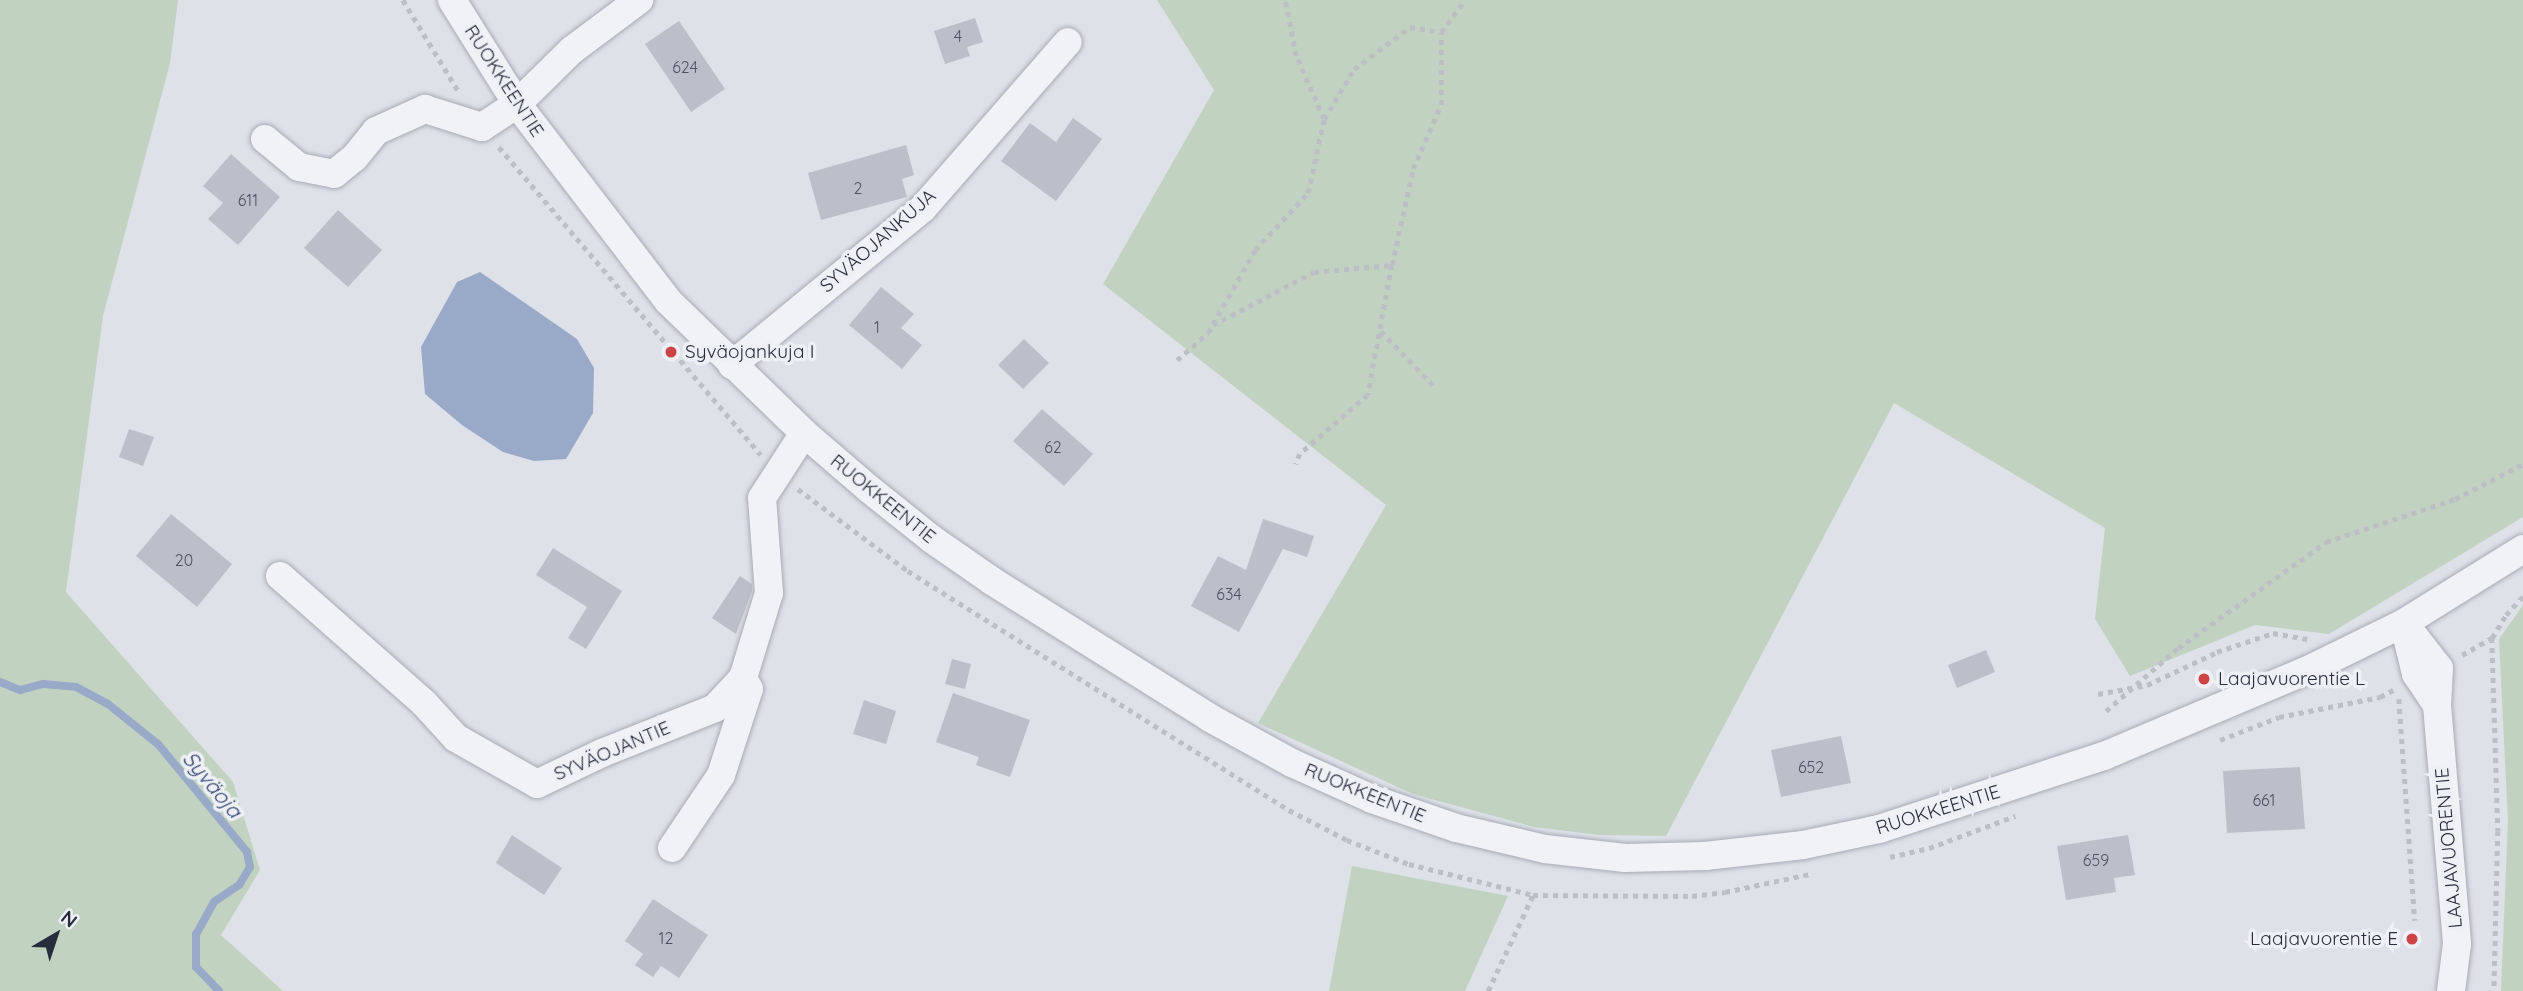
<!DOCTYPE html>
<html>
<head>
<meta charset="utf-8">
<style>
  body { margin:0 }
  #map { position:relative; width:2523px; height:991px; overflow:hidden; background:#dee1e8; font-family:Quicksand,sans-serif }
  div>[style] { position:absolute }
  .green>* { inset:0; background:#c2d2c0 }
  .water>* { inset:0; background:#99a9c8 }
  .stream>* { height:8px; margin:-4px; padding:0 4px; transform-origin:4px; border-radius:4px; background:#99a9c8 }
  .building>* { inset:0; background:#bcbfca }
  .path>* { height:4.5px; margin-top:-2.25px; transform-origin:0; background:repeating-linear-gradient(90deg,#bdbfc6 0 5px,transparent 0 10px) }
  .roads { filter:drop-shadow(0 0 2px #a7abb5) drop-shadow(0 0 2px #a7abb5) }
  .minor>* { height:28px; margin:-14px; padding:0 14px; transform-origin:14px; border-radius:14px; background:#f1f2f6 }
  .dots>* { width:19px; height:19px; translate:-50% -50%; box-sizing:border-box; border:4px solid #eef0f5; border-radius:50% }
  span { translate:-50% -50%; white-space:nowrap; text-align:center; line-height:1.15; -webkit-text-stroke:7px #eef0f5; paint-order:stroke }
  .number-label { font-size:16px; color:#4d5261 }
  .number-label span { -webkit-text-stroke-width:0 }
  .street-label { font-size:19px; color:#282d3e }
  .poi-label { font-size:19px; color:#282d3e }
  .left { translate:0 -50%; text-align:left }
  .right { translate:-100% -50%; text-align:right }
  .water-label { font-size:21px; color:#324672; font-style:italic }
  .north { position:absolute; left:21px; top:900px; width:70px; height:70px; -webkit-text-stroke:5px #eef0f5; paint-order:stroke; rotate:39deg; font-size:19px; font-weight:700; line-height:28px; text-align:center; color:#282d3e }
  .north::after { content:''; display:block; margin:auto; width:24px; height:32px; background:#282d3e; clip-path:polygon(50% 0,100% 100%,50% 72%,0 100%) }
</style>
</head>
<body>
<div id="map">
  <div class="green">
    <i style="clip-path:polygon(0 0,178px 0,170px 63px,103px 316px,66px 592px,233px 782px,260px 870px,221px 935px,283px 991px,0 991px)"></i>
    <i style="clip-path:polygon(1157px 0,2523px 0,2523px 517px,2329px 634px,2255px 625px,2130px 676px,2095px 619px,2105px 528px,1894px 403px,1666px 836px,1600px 835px,1534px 827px,1413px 794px,1258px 723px,1386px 505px,1103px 284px,1214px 90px)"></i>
    <i style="clip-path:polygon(2523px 605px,2523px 991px,2501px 991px,2508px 821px,2499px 639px)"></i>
    <i style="clip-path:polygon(1352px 866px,1508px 896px,1465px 991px,1329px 991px)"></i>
  </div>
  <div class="water">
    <i style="clip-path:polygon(480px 272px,577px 339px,594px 368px,593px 413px,566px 459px,534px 461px,503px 452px,462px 425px,425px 394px,421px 347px,457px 282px)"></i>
  </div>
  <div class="stream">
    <i style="left:0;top:682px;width:22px;rotate:22deg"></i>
    <i style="left:20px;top:690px;width:24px;rotate:-15deg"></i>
    <i style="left:43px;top:684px;width:33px;rotate:5deg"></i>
    <i style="left:76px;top:687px;width:36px;rotate:28deg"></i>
    <i style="left:108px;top:704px;width:64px;rotate:38.7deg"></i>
    <i style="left:158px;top:744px;width:140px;rotate:50.5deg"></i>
    <i style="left:247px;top:852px;width:15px;rotate:79deg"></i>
    <i style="left:250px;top:867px;width:21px;rotate:121deg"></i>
    <i style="left:239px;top:885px;width:30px;rotate:146deg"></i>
    <i style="left:214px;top:902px;width:37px;rotate:119deg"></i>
    <i style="left:196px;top:934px;width:33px;rotate:90deg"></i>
    <i style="left:196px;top:967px;width:33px;rotate:46deg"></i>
  </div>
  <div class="building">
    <i style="clip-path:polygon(975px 18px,983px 42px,967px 47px,970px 56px,945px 64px,934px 31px)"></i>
    <i style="clip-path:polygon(679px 21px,725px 89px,691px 112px,645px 44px)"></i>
    <i style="clip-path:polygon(1073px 118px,1102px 139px,1056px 201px,1001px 161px,1030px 123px,1056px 142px)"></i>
    <i style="clip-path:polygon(906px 145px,914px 175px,902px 179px,907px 197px,821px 220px,808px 173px)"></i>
    <i style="clip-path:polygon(231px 154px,280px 197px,238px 245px,208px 219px,223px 203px,203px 186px)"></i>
    <i style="clip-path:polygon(338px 210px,382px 250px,348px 287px,304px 248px)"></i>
    <i style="clip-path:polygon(881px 287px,914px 314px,901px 328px,922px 345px,902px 369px,849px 325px)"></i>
    <i style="clip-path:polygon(1024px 339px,1049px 363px,1023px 389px,998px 365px)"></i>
    <i style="clip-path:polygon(1042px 409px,1093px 454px,1064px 486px,1013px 441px)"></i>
    <i style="clip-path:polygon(129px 429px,154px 437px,143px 466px,119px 457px)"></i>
    <i style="clip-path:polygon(171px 514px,232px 564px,197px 607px,136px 556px)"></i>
    <i style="clip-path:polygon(1263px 519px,1314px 536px,1307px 557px,1283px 549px,1239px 632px,1191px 606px,1218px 556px,1246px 570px)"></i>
    <i style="clip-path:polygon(553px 548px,622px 591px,586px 649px,568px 638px,587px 607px,536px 575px)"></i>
    <i style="clip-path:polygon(740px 576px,752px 584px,752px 591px,736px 634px,712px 618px)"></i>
    <i style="clip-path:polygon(1986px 650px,1995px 672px,1957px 688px,1948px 665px)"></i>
    <i style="clip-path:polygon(952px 659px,971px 664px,965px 689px,945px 684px)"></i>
    <i style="clip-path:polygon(953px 693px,1030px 720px,1010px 777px,976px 765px,979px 757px,936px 742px)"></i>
    <i style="clip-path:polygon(864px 700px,896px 711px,886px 744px,853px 734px)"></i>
    <i style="clip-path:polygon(1841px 736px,1851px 783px,1781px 797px,1771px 750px)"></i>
    <i style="clip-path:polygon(2300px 767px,2305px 829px,2227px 833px,2223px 771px)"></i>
    <i style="clip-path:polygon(512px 835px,562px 868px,544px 895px,496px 863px)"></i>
    <i style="clip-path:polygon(2128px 835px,2135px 875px,2114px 878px,2116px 892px,2066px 900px,2057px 846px)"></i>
    <i style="clip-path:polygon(653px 899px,708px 935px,679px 978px,661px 966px,653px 977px,635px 965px,643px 954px,625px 941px)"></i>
  </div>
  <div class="path">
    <i style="left:403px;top:0;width:108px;rotate:58.7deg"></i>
    <i style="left:1324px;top:119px;width:58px;rotate:-59deg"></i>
    <i style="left:1354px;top:69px;width:70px;rotate:-36.9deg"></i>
    <i style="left:1410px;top:27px;width:31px;rotate:9deg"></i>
    <i style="left:499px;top:147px;width:404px;rotate:49.6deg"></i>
    <i style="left:1392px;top:265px;width:98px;rotate:-77.7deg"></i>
    <i style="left:1413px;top:169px;width:70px;rotate:-66.4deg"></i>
    <i style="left:1441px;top:105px;width:73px;rotate:-90deg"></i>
    <i style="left:1441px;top:32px;width:40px;rotate:-53deg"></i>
    <i style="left:1213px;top:325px;width:114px;rotate:-27.7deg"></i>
    <i style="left:1314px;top:272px;width:78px;rotate:-5.1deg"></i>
    <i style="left:1392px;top:265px;width:132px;rotate:100.5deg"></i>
    <i style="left:1368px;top:395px;width:90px;rotate:139.1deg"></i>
    <i style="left:1300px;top:454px;width:11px;rotate:112deg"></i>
    <i style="left:1381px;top:331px;width:76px;rotate:46.1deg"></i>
    <i style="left:1177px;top:360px;width:41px;rotate:-41.1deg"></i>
    <i style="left:1208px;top:333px;width:95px;rotate:-60.5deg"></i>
    <i style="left:1255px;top:250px;width:78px;rotate:-47.1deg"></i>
    <i style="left:1308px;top:193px;width:76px;rotate:-77.8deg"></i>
    <i style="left:1324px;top:119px;width:69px;rotate:-114deg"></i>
    <i style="left:1296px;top:56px;width:57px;rotate:-101.1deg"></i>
    <i style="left:798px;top:489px;width:137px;rotate:36.7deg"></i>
    <i style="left:908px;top:571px;width:450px;rotate:32.1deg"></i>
    <i style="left:1289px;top:810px;width:65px;rotate:27.3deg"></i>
    <i style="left:1347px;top:840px;width:66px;rotate:21.2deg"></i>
    <i style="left:1409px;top:864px;width:128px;rotate:14deg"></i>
    <i style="left:1533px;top:895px;width:159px;rotate:0.4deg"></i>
    <i style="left:1692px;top:896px;width:33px;rotate:-7deg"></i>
    <i style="left:1725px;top:892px;width:87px;rotate:-12deg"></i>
    <i style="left:2492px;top:638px;width:193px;rotate:88.2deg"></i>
    <i style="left:2498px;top:831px;width:160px;rotate:91.4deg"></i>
    <i style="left:2462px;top:655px;width:34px;rotate:-30deg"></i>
    <i style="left:2492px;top:638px;width:27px;rotate:-59deg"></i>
    <i style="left:2506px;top:615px;width:25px;rotate:-48deg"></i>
    <i style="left:2098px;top:694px;width:50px;rotate:-10.4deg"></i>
    <i style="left:2147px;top:685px;width:77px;rotate:-25.2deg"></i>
    <i style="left:2217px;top:652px;width:59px;rotate:-18.7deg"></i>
    <i style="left:2273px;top:633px;width:35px;rotate:10deg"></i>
    <i style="left:2399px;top:699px;width:222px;rotate:85.9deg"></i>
    <i style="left:2106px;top:711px;width:96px;rotate:-41.2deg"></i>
    <i style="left:2178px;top:648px;width:182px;rotate:-35.6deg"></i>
    <i style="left:2326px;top:542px;width:136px;rotate:-18.4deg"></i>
    <i style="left:2455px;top:499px;width:76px;rotate:-27.2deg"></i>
    <i style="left:2220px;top:740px;width:63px;rotate:-21.3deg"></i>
    <i style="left:2279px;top:717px;width:103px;rotate:-11.2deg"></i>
    <i style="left:2380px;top:697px;width:17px;rotate:-28deg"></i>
    <i style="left:1890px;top:857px;width:40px;rotate:-13deg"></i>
    <i style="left:1929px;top:848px;width:92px;rotate:-20.4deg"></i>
    <i style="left:1488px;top:991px;width:106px;rotate:-64.9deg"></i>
  </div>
  <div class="roads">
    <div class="minor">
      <i style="left:452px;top:0;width:123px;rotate:58deg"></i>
      <i style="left:517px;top:104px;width:248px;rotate:52.5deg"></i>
      <i style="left:668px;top:301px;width:190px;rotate:44.1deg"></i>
      <i style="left:804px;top:433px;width:86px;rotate:40.7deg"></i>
      <i style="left:869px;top:489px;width:82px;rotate:38.6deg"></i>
      <i style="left:933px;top:540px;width:72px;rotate:34.8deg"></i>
      <i style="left:992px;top:581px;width:257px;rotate:32.1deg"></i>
      <i style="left:1210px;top:718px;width:94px;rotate:28.8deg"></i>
      <i style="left:1292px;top:763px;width:88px;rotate:24.2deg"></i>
      <i style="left:1372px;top:799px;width:89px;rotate:19deg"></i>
      <i style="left:1456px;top:828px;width:91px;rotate:13.3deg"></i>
      <i style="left:1545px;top:849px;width:81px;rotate:6.4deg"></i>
      <i style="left:1625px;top:858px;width:80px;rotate:-1.4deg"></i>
      <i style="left:1705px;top:856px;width:99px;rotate:-6.4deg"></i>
      <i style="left:1803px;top:845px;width:78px;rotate:-11.9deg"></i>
      <i style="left:1879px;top:829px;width:237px;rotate:-18deg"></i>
      <i style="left:2104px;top:756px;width:221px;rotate:-22.9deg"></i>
      <i style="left:2308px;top:670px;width:107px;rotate:-26.1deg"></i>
      <i style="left:2404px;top:623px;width:140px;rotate:-31.9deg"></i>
      <i style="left:265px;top:139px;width:44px;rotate:39.5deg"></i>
      <i style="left:299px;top:167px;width:36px;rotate:11deg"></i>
      <i style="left:334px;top:174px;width:27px;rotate:-39deg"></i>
      <i style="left:355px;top:157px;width:33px;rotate:-51deg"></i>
      <i style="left:376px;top:131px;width:54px;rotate:-24.2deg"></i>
      <i style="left:425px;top:109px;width:60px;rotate:17.5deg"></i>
      <i style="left:482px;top:127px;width:42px;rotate:-33.3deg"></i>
      <i style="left:517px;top:104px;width:77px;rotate:-44.5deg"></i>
      <i style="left:572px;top:50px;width:84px;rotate:-36.7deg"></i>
      <i style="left:732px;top:365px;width:247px;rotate:-39.4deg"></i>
      <i style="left:923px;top:208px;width:220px;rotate:-48.9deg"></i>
      <i style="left:280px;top:576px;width:192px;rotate:41.4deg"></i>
      <i style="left:424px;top:703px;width:47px;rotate:47.6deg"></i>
      <i style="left:456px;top:738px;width:93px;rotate:29.6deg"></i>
      <i style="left:537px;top:784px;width:72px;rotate:-25.5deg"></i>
      <i style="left:602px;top:753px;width:122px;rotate:-21.7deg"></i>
      <i style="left:715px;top:708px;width:41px;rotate:-47deg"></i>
      <i style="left:743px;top:678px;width:89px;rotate:-73deg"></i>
      <i style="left:769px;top:593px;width:95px;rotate:-94.2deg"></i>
      <i style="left:762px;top:498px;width:77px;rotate:-57.1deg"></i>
      <i style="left:2404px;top:623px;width:57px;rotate:52.1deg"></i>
      <i style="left:2439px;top:668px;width:37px;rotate:93deg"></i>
      <i style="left:2437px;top:705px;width:240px;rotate:85.2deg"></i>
      <i style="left:2457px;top:944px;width:47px;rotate:97.3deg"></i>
      <i style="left:2406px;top:633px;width:42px;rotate:76.3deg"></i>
      <i style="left:2416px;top:674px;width:37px;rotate:56deg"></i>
      <i style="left:672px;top:848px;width:88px;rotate:-56.1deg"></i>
      <i style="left:721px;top:775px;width:90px;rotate:-72deg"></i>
      <i style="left:749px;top:689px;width:13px;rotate:-119deg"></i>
    </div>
  </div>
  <div class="dots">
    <i style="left:671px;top:352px;background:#cc4445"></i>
    <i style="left:2204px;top:679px;background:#cc4445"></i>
    <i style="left:2412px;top:939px;background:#cc4445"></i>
  </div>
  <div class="number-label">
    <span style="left:958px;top:36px">4</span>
    <span style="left:685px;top:67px">624</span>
    <span style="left:858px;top:188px">2</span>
    <span style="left:248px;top:200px">611</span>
    <span style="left:877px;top:327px">1</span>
    <span style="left:1053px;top:447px">62</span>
    <span style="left:184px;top:560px">20</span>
    <span style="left:1229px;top:594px">634</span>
    <span style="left:1811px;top:767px">652</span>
    <span style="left:2264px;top:800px">661</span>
    <span style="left:2096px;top:860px">659</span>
    <span style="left:666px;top:938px">12</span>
  </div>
  <div class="street-label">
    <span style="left:504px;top:81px;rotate:57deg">RUOKKEENTIE</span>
    <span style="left:878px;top:241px;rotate:-41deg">SYVÄOJANKUJA</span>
    <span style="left:883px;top:499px;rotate:39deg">RUOKKEENTIE</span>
    <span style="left:612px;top:751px;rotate:-23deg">SYVÄOJANTIE</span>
    <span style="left:1365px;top:793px;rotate:22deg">RUOKKEENTIE</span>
    <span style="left:1938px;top:810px;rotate:-17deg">RUOKKEENTIE</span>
    <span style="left:2449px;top:848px;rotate:-95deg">LAAJAVUORENTIE</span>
  </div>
  <div class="poi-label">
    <span class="left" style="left:685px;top:352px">Syväojankuja I</span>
    <span class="left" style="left:2218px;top:679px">Laajavuorentie L</span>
    <span class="right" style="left:2398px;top:939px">Laajavuorentie E</span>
  </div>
  <div class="water-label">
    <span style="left:213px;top:784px;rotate:50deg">Syväoja</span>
  </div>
  <div class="north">N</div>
</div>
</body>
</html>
